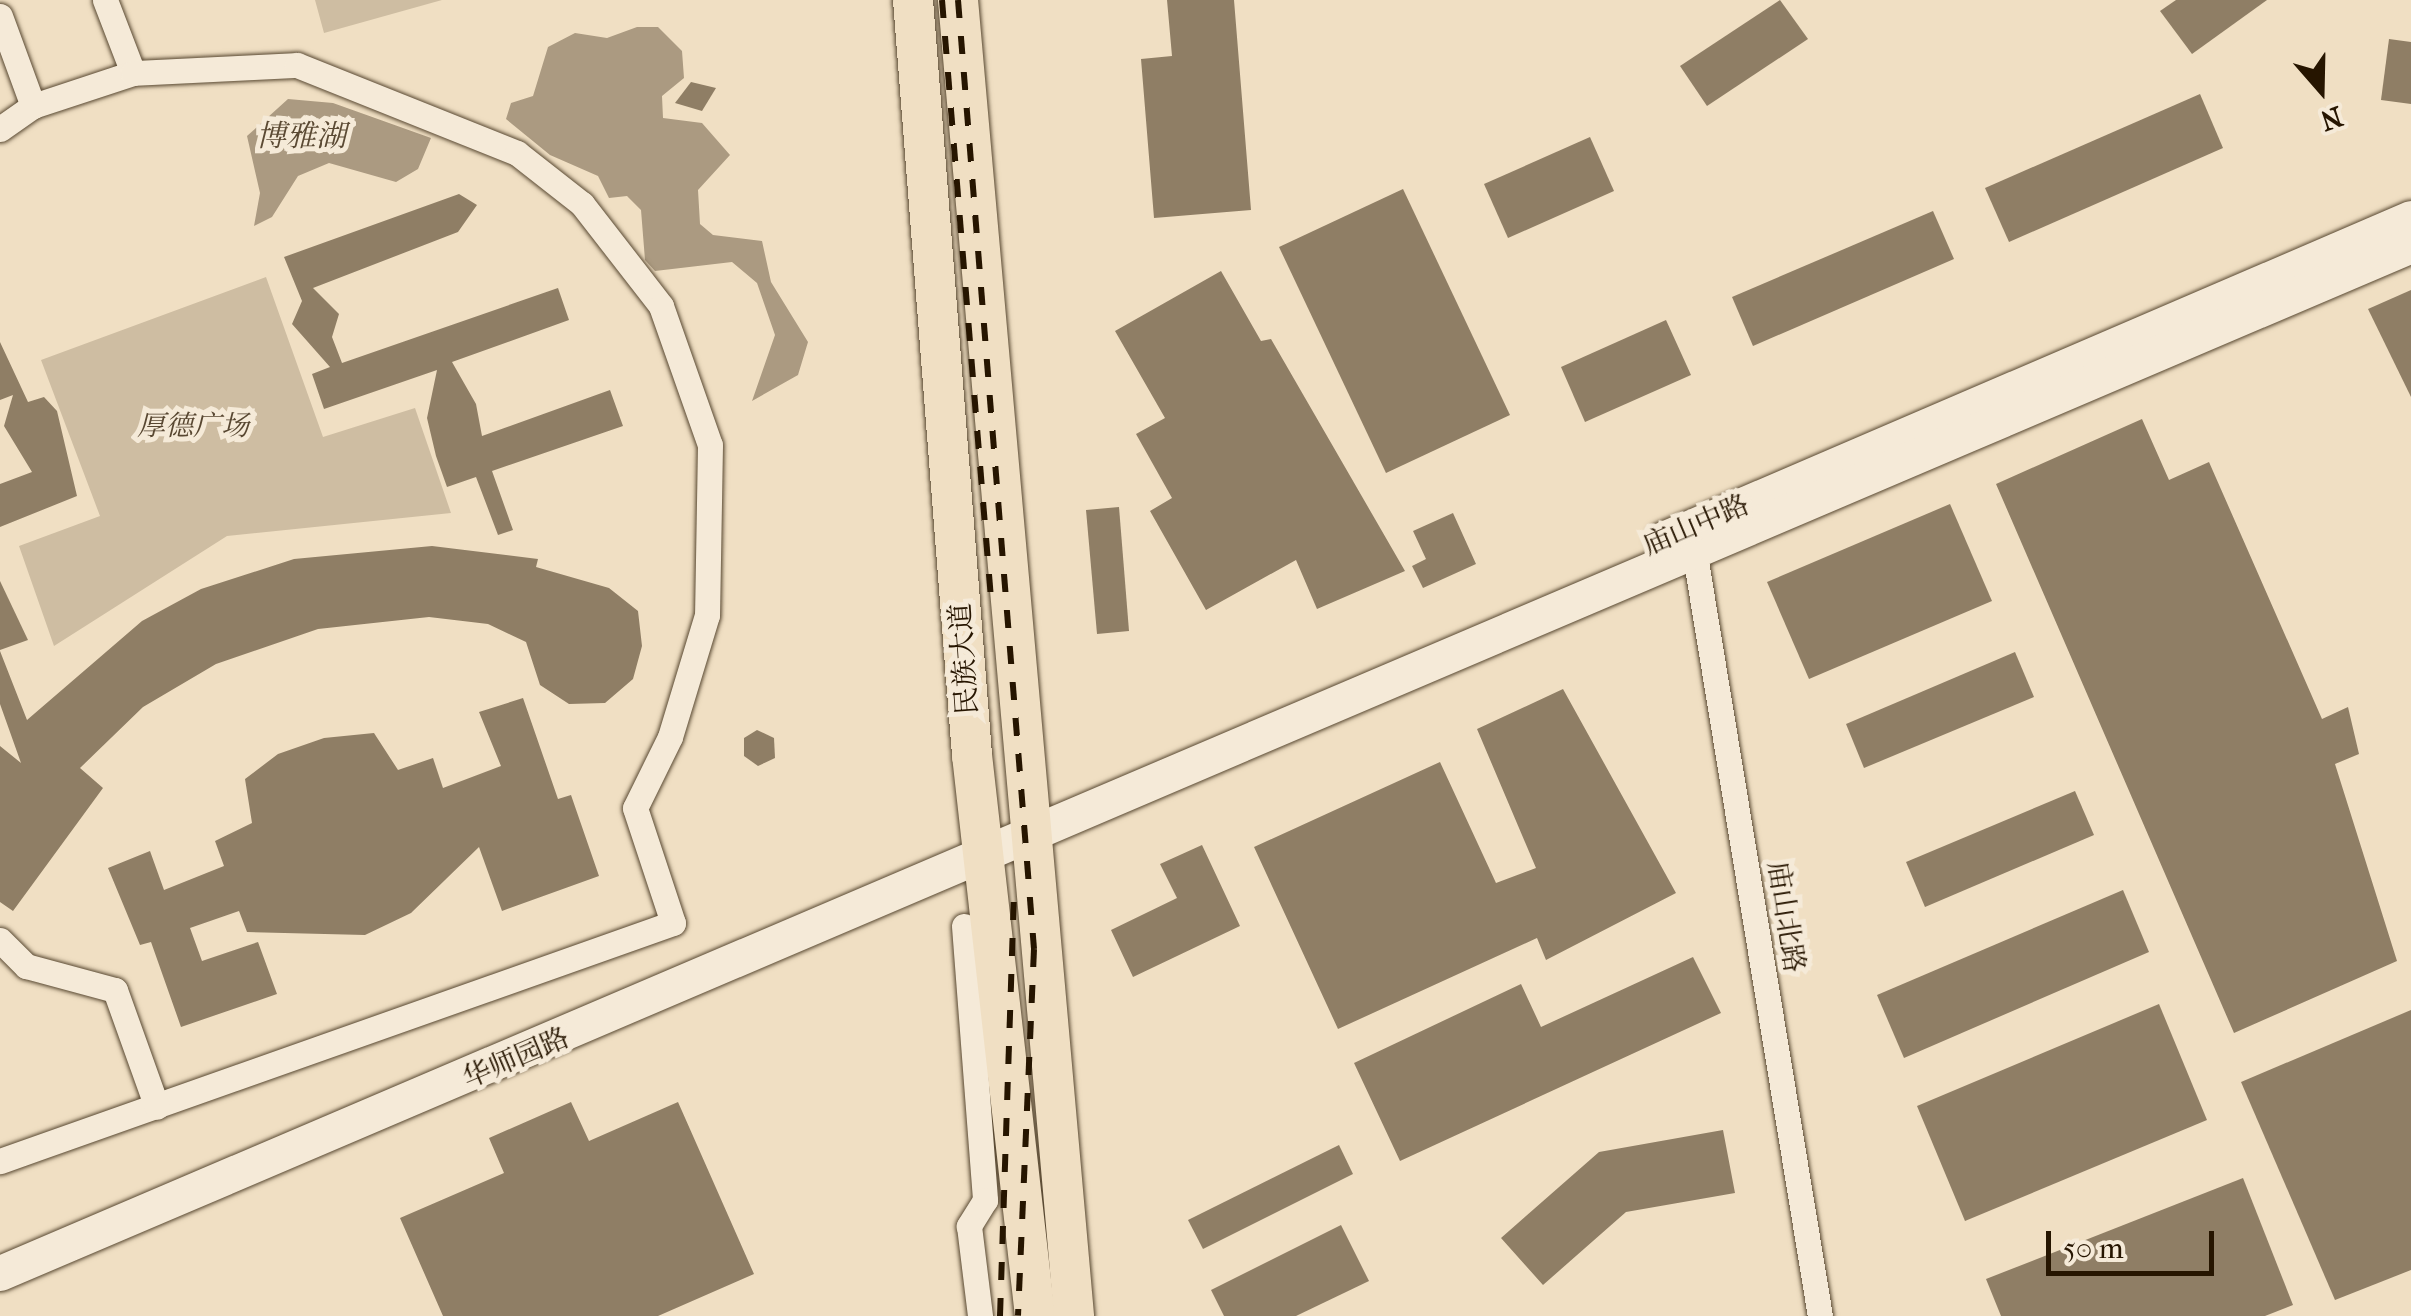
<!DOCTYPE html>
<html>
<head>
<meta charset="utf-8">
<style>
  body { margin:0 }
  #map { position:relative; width:2411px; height:1316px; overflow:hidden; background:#f0dfc3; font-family:"IM FELL French Canon","Noto Serif SC",serif }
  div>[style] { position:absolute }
  .green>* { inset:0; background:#cebda2 }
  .water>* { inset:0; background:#ab9a81 }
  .building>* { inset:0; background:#8f7e65 }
  .roads { filter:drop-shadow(0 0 2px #584831) drop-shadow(0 0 2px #584831) }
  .street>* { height:25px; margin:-12.5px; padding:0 12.5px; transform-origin:12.5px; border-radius:12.5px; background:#f5ead8 }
  .secondary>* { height:35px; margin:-17.5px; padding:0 17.5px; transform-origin:17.5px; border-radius:17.5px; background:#f5ead8 }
  .primary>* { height:40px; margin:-20px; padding:0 20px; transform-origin:20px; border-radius:20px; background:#f0dfc3 }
  .rail>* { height:6px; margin-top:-3px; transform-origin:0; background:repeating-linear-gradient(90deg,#261500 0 18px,transparent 0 36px) }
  span { translate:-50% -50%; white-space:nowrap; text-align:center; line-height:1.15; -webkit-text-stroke:10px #f5ead8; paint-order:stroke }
  .park-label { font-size:28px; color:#584731; font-style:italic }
  .street-label { font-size:28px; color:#261500 }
  .water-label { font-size:30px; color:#5b4a34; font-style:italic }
  .north { position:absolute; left:2271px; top:40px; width:100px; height:100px; -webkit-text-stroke:8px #f5ead8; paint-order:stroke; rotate:160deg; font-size:28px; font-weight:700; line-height:40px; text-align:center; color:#261500 }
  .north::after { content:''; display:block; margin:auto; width:35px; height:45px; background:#261500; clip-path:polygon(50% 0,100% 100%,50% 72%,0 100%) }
  .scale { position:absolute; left:2046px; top:1231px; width:168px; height:45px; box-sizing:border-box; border:5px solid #261500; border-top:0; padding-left:12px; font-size:30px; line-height:35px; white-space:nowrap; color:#261500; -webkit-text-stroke:8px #f5ead8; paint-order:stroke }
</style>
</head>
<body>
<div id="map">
  <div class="green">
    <i style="clip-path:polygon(315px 0,442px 0,324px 33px)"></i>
    <i style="clip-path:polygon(266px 277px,323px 437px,415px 408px,451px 513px,227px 536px,54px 646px,19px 546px,100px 516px,41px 360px)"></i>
  </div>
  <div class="water">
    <i style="clip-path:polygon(637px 27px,658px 27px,682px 51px,684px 78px,662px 96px,663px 118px,702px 123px,730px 155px,698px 190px,700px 224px,713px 235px,762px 241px,771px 282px,808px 342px,798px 375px,752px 401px,775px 335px,757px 283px,732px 262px,655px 271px,645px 260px,641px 210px,627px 196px,609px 198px,598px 176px,550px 155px,506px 119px,511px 103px,533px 96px,548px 47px,575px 33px,607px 38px)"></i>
    <i style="clip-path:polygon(288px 99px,333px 103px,431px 138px,418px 169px,396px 182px,329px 163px,298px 176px,272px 217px,254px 226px,260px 193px,247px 136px)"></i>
  </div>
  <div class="building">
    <i style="clip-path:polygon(1167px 0,1234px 0,1251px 210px,1154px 218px,1141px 59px,1172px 56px)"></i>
    <i style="clip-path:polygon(1780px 0,1808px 39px,1707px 106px,1680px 66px)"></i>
    <i style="clip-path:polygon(2176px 0,2267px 0,2192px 54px,2160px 11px)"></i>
    <i style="clip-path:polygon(2389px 39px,2411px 42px,2411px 104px,2381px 100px)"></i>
    <i style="clip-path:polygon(691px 82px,716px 88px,702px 111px,675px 103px)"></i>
    <i style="clip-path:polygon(2200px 94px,2223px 148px,2009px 242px,1985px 188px)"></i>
    <i style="clip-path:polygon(1590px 137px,1614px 191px,1508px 238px,1484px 184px)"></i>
    <i style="clip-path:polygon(1403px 189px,1510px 415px,1386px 473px,1279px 247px)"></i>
    <i style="clip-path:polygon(459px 194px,477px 205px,458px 232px,313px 288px,339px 314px,332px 337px,342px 363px,558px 288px,569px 320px,452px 362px,476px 404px,482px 436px,610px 390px,623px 426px,492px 471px,513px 530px,498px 535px,476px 477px,447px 487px,436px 456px,427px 418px,437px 370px,324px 409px,312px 374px,330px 367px,292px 324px,302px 301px,284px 257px)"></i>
    <i style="clip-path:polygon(1933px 211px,1954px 259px,1753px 346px,1732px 297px)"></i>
    <i style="clip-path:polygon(1221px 271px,1261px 341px,1271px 339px,1405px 571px,1317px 609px,1296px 560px,1206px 610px,1150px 511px,1172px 498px,1136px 434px,1165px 418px,1115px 331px)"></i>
    <i style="clip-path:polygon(2411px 290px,2411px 397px,2368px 309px)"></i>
    <i style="clip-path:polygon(1666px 320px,1691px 375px,1585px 422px,1561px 367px)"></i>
    <i style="clip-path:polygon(0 342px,28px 402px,44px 397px,57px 411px,77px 496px,0 527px,0 484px,32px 472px,4px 426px,13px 395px,0 400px)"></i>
    <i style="clip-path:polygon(2142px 419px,2169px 480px,2209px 462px,2322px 719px,2348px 707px,2359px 754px,2335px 764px,2397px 961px,2234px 1033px,1996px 484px)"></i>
    <i style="clip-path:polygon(1950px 504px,1992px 601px,1809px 679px,1767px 582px)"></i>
    <i style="clip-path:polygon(1119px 507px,1129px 631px,1097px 634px,1086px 510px)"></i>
    <i style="clip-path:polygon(1453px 513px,1476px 564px,1423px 588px,1412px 566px,1426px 559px,1413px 531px)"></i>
    <i style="clip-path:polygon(432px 546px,538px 559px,536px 567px,609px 588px,638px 611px,642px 646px,633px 679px,605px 703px,569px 704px,540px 685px,526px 642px,488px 624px,429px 617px,318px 629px,216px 664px,143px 707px,80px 768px,103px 788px,13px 911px,0 902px,0 746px,21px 763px,0 704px,0 651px,27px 720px,142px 621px,201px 589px,294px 559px)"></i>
    <i style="clip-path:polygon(0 581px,28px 640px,0 650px)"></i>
    <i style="clip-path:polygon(2015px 652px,2034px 697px,1864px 768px,1846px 724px)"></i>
    <i style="clip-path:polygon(1563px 689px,1676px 893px,1546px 960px,1537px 938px,1338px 1029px,1254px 847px,1440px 762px,1496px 883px,1536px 868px,1477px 729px)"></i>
    <i style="clip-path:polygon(523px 698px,558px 799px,571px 795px,599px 876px,502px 911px,479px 847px,411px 913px,365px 935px,247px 932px,239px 911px,190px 928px,202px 961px,258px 942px,277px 994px,181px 1027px,151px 942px,140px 945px,108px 868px,150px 851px,164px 890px,224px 866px,215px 841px,252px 823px,245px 779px,278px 754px,324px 738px,374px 733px,398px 770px,433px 758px,443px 788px,501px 766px,479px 712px)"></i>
    <i style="clip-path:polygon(757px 730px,774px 738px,775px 758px,758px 766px,744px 756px,744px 738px)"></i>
    <i style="clip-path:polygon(2075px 791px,2094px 835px,1925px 907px,1906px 862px)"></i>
    <i style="clip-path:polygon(1202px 845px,1240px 926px,1133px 977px,1111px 930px,1177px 898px,1160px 864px)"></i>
    <i style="clip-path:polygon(2123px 890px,2149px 952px,1904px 1058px,1877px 995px)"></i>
    <i style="clip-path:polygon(1693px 957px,1721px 1013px,1400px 1161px,1354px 1063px,1521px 984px,1541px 1027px)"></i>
    <i style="clip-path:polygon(2159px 1004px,2207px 1120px,1965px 1221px,1917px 1106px)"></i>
    <i style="clip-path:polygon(2411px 1010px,2411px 1270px,2335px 1300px,2241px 1082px)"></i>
    <i style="clip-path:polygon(571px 1102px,589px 1141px,678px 1102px,754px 1274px,658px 1316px,443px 1316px,400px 1218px,504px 1173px,489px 1138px)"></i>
    <i style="clip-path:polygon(1723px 1130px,1735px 1193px,1626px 1212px,1543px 1285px,1501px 1238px,1599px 1152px)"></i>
    <i style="clip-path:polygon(1339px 1145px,1353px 1174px,1203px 1249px,1188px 1220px)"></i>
    <i style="clip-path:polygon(2243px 1178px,2293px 1305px,2265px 1316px,2001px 1316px,1986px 1279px)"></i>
    <i style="clip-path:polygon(1341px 1225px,1369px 1281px,1296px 1316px,1224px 1316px,1211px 1290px)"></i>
  </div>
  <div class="roads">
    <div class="street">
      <i style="left:105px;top:0;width:78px;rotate:69deg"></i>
      <i style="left:0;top:16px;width:96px;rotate:69.9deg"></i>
      <i style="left:0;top:129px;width:40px;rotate:-34.9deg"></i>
      <i style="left:33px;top:106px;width:105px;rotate:-18.3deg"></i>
      <i style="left:133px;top:73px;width:164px;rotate:-2.8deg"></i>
      <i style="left:297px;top:65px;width:237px;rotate:21.8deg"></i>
      <i style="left:517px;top:153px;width:83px;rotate:38.1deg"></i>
      <i style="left:582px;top:204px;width:129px;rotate:52.2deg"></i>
      <i style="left:661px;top:306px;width:147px;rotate:70.6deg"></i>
      <i style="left:710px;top:445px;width:170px;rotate:91deg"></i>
      <i style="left:707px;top:615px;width:127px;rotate:106.9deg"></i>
      <i style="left:670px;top:737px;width:79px;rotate:116.2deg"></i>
      <i style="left:635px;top:808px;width:121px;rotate:71.7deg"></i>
      <i style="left:673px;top:923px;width:714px;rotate:160.52deg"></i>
      <i style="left:1692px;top:537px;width:789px;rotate:80.67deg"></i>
      <i style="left:964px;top:926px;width:275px;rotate:85.6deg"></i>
      <i style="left:985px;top:1200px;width:31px;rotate:122deg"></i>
      <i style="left:969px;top:1226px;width:91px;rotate:83deg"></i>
      <i style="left:0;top:940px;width:37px;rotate:45deg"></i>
      <i style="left:26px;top:966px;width:92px;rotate:15.1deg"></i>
      <i style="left:115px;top:990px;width:124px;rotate:70.3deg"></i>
    </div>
    <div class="secondary">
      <i style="left:1663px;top:539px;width:814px;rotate:-23.23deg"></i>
      <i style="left:0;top:1273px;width:2621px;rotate:-23.09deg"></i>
    </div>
    <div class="primary">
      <i style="left:913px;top:0;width:757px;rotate:85.53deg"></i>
      <i style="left:972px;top:755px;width:565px;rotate:83.59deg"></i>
      <i style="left:958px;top:0;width:1321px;rotate:84.96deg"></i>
    </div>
  </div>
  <div class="rail">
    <i style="left:942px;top:0;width:600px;rotate:85.32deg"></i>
    <i style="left:958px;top:0;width:952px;rotate:85.42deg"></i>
    <i style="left:1034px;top:949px;width:367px;rotate:92.5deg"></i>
    <i style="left:1000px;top:1316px;width:429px;rotate:-88.1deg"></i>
  </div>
  <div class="park-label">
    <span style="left:193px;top:426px">厚德广场</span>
  </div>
  <div class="street-label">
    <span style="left:1696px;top:525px;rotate:-23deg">庙山中路</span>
    <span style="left:964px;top:659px;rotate:-94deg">民族大道</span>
    <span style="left:1786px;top:917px;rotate:81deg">庙山北路</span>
    <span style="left:516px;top:1058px;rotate:-23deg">华师园路</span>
  </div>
  <div class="water-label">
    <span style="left:301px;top:137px">博雅湖</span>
  </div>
  <div class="north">N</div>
  <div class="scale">50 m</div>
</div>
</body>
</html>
